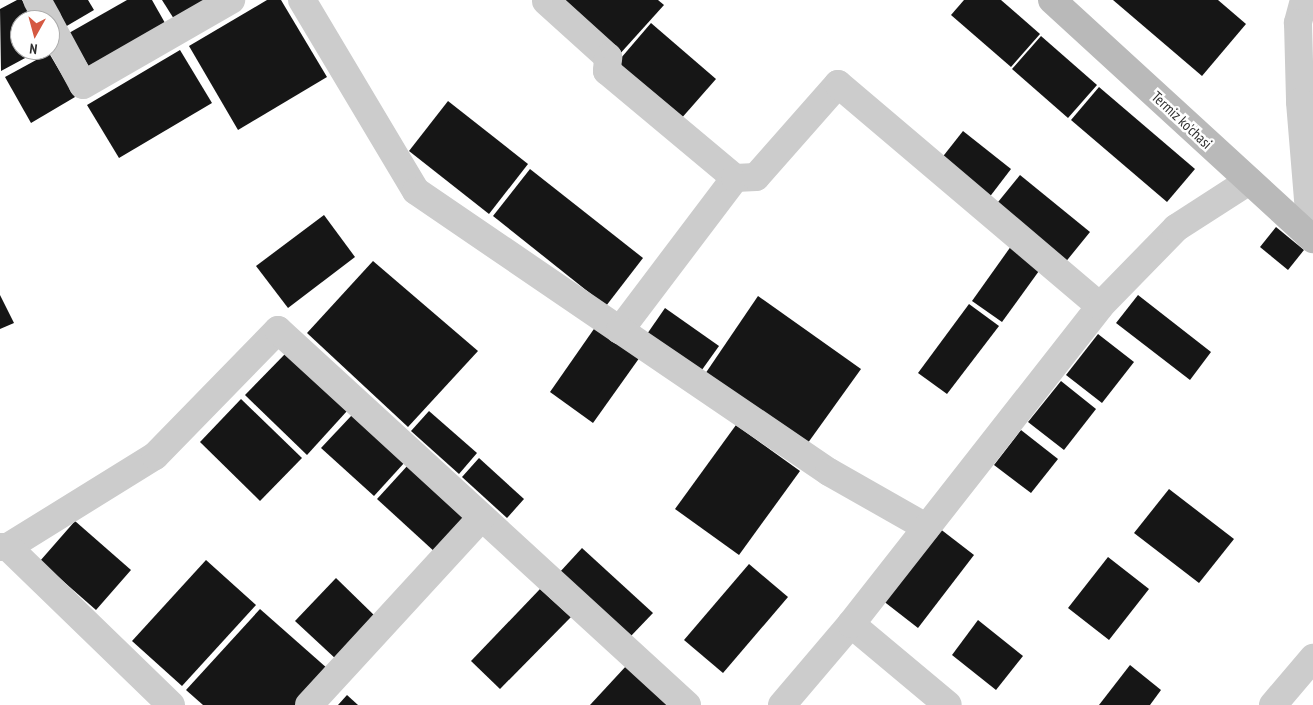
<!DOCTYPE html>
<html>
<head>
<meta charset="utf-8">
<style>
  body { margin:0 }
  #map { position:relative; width:1313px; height:705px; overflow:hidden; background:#fff; font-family:"PT Sans Narrow",sans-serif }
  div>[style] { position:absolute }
  .building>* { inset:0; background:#161616 }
  .minor>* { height:28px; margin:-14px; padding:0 14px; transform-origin:14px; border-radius:14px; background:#ccc }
  .secondary>* { height:28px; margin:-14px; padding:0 14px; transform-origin:14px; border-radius:14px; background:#b9b9b9 }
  span { translate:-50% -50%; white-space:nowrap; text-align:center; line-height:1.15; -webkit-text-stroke:5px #fff; paint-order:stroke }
  .street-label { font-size:15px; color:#2f2f2f }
  .north { position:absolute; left:10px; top:10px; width:50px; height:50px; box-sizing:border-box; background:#fff; border:1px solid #acacac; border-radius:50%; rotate:187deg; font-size:14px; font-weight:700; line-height:20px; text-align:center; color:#2f2f2f }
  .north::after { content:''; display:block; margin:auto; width:18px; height:22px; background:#d55942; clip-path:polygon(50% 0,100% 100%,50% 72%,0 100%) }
</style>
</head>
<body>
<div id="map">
  <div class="building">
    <i style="clip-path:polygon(17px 0,22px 0,33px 20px,20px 20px,20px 50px,40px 50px,1px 71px,0 9px)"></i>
    <i style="clip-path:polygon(49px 0,88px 0,94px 10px,65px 27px)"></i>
    <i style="clip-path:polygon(127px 0,152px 0,165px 23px,89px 67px,69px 33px)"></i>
    <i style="clip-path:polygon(162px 0,207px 0,174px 19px)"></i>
    <i style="clip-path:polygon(267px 0,281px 0,327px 77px,238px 130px,189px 46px)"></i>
    <i style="clip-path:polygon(556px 0,658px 0,664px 5px,618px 56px)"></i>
    <i style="clip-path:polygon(964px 0,1001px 0,1040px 34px,1011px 67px,951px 15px)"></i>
    <i style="clip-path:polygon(1113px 0,1218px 0,1246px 24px,1202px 76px)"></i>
    <i style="clip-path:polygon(651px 23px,716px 79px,680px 120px,615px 65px)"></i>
    <i style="clip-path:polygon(1041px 36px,1097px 85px,1068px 118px,1012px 69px)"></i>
    <i style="clip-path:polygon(180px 50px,212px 103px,119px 158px,87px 105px)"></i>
    <i style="clip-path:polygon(49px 53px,75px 97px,31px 123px,5px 77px)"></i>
    <i style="clip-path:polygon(1099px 87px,1195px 169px,1167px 202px,1071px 120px)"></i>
    <i style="clip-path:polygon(448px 101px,528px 164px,489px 214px,409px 151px)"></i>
    <i style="clip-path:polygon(963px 131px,1011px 169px,985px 203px,937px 164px)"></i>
    <i style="clip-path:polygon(530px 169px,643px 258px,606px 306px,493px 216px)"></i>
    <i style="clip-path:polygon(1020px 175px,1090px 232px,1064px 264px,994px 207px)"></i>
    <i style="clip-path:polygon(324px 215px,355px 257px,288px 308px,256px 266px)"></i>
    <i style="clip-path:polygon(1276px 227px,1304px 250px,1288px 270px,1260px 247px)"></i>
    <i style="clip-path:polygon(1014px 242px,1044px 264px,1002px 322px,972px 301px)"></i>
    <i style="clip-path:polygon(373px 261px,478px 351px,408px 427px,307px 333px)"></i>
    <i style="clip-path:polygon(0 295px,14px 323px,0 329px)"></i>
    <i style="clip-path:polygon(1138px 295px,1211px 352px,1190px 380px,1116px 323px)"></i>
    <i style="clip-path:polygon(758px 296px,861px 369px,805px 447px,703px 377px)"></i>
    <i style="clip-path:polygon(969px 304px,999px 326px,947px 394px,918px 373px)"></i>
    <i style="clip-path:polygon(665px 308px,719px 346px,699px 374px,645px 337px)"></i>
    <i style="clip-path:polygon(596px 326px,640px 357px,593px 423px,550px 392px)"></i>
    <i style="clip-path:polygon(1098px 334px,1134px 362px,1102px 403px,1066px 375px)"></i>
    <i style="clip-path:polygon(285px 354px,347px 411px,307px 455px,245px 395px)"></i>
    <i style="clip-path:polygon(1061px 381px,1096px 409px,1064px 450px,1028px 422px)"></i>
    <i style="clip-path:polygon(241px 399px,302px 458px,260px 501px,200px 442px)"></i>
    <i style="clip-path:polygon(429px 411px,477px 453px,459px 474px,411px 431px)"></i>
    <i style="clip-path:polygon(352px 415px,405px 462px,374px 496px,321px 448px)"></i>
    <i style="clip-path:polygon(736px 425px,800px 471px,739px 555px,675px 509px)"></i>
    <i style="clip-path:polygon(1021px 430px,1058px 459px,1031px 493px,994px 465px)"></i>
    <i style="clip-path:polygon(479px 458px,524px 499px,507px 518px,462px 477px)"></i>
    <i style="clip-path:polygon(409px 464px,468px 518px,436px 553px,377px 499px)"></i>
    <i style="clip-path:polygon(1169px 489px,1234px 539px,1199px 583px,1134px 533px)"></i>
    <i style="clip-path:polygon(75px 521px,131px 570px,96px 610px,40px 561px)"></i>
    <i style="clip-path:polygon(939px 528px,974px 555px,918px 628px,882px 600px)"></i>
    <i style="clip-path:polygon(582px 548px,653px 613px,630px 637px,559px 573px)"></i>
    <i style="clip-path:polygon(1108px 557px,1149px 589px,1109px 640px,1068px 608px)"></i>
    <i style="clip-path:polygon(206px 560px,256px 605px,182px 686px,132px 641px)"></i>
    <i style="clip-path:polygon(749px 564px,788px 597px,723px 673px,684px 640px)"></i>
    <i style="clip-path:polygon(336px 578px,377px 618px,337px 660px,295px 621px)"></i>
    <i style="clip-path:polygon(540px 589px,571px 617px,500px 689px,471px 661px)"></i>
    <i style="clip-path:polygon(260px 609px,328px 669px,296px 705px,203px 705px,186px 690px)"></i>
    <i style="clip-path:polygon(978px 620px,1023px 656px,996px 690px,952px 655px)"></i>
    <i style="clip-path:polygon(627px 665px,671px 705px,590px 705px)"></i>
    <i style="clip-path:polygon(1130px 665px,1161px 690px,1150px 705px,1099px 705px)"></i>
    <i style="clip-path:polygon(347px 695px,358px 705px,338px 705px)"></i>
  </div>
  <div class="minor">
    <i style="left:37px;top:0;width:23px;rotate:61deg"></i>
    <i style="left:302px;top:0;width:222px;rotate:59.2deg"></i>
    <i style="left:416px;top:191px;width:247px;rotate:34.3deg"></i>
    <i style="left:1304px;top:0;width:24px;rotate:105deg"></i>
    <i style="left:1298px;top:23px;width:79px;rotate:88.5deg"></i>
    <i style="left:1300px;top:102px;width:135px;rotate:85.3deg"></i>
    <i style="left:546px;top:1px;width:84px;rotate:42.1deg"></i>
    <i style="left:608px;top:57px;width:14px;rotate:94deg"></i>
    <i style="left:607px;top:71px;width:167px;rotate:39.9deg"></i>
    <i style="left:735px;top:178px;width:191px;rotate:127.1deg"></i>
    <i style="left:620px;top:330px;width:253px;rotate:34.2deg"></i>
    <i style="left:829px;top:472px;width:112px;rotate:29.6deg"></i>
    <i style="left:50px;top:24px;width:69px;rotate:61.6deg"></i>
    <i style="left:83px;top:85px;width:171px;rotate:-29.9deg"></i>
    <i style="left:735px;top:178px;width:21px;rotate:-3deg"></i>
    <i style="left:756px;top:177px;width:124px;rotate:-48.6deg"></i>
    <i style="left:838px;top:84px;width:343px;rotate:40.3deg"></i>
    <i style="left:0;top:547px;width:8px"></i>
    <i style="left:8px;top:547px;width:173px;rotate:-31.8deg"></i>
    <i style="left:155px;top:456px;width:176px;rotate:-45.7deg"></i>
    <i style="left:278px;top:330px;width:555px;rotate:42.52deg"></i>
    <i style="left:8px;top:547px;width:227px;rotate:44.1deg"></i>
    <i style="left:851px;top:624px;width:126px;rotate:39.9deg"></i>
    <i style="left:309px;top:705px;width:255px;rotate:-47.4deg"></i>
    <i style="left:782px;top:705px;width:106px;rotate:-49.6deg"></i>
    <i style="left:851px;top:624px;width:404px;rotate:-51.9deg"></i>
    <i style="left:1100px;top:306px;width:109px;rotate:-45.7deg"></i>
    <i style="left:1176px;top:228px;width:87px;rotate:-32.8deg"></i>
    <i style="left:1273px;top:705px;width:62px;rotate:-49.6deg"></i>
  </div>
  <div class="secondary">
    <i style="left:1052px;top:0;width:354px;rotate:42.5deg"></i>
  </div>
  <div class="street-label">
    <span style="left:1182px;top:120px;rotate:43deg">Termiz ko'chasi</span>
  </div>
  <div class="north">N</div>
</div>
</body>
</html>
